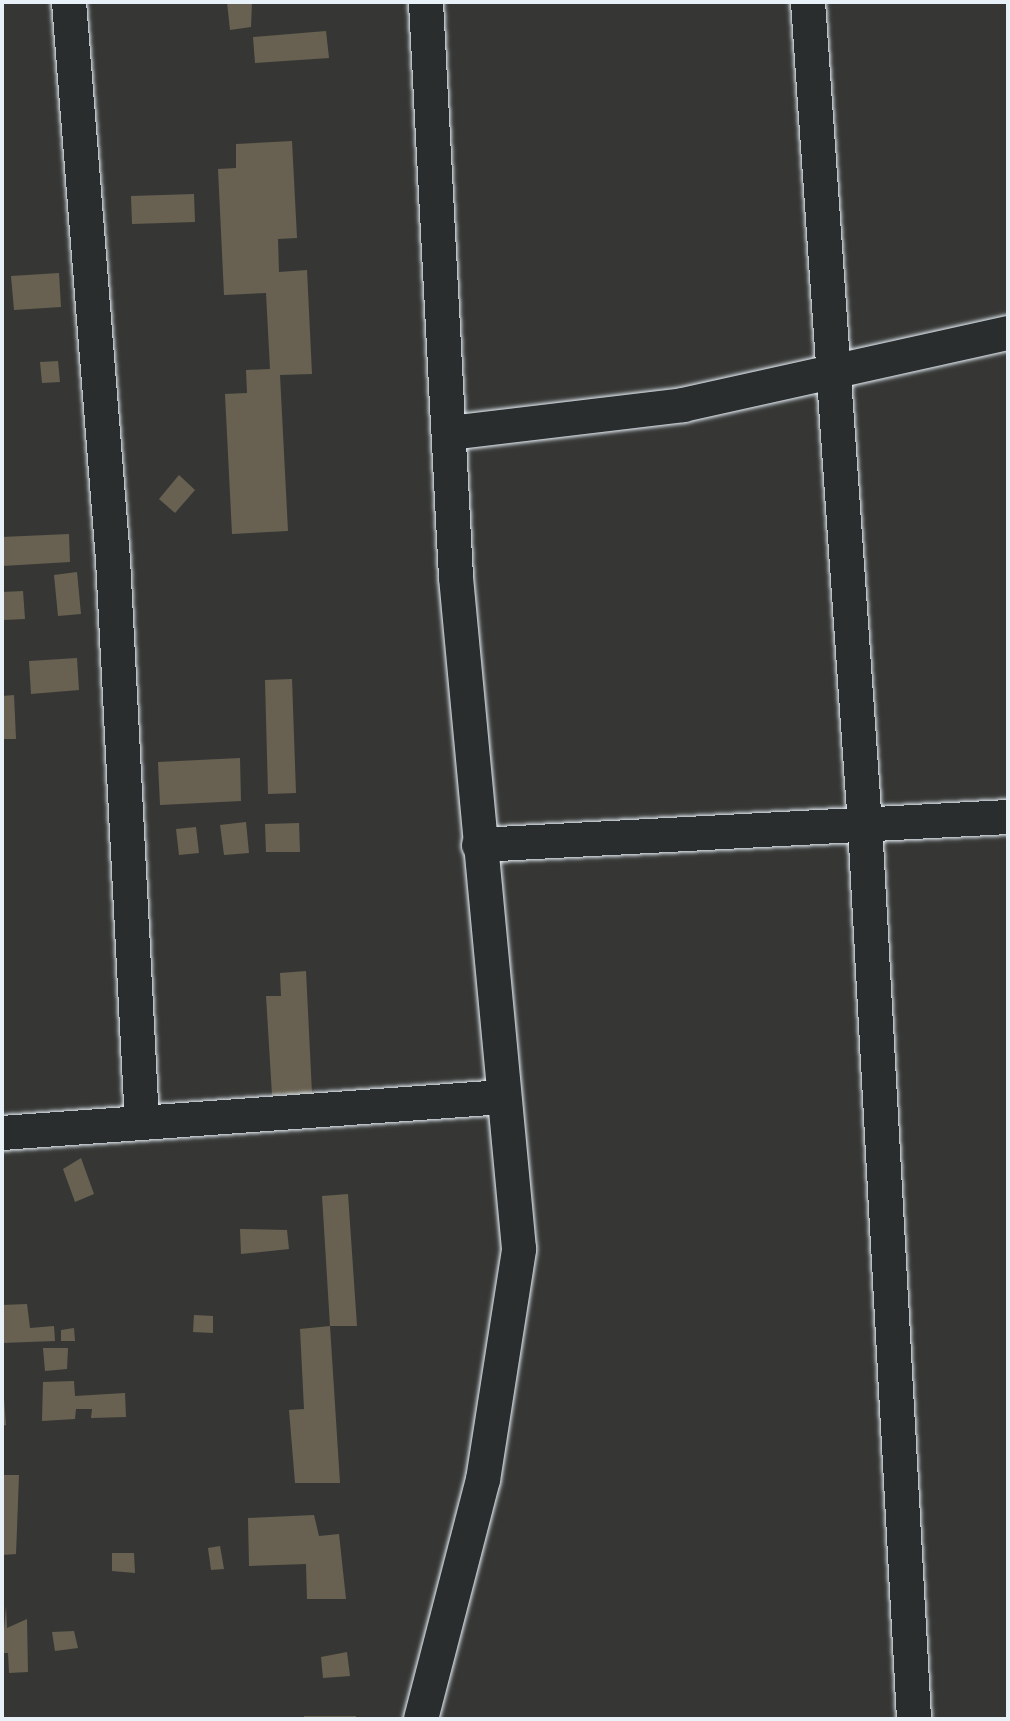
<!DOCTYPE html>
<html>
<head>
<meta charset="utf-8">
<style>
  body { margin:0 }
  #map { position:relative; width:1010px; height:1721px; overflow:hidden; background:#363735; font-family:Pangolin,sans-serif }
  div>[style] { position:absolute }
  .building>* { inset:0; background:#686151 }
  .roads { filter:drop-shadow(0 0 2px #e8f1f8) drop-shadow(0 0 2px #e8f1f8) }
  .minor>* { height:34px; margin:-17px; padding:0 17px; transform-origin:17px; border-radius:17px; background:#2a2d2e }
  span { translate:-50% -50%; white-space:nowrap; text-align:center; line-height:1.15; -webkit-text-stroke:6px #2a2d2e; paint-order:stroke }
  .frame { position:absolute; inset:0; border:4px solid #e8f1f8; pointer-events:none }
</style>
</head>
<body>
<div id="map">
  <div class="building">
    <i style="clip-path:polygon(227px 2px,252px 2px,251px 27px,230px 30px)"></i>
    <i style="clip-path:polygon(326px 31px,329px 58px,255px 63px,253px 37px)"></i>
    <i style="clip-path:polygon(292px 141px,297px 238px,278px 239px,279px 272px,307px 270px,312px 374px,280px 375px,288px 531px,232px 534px,225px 394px,247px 393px,246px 370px,270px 369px,266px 293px,224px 295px,218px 169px,236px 168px,236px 144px)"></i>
    <i style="clip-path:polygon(194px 194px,195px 222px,132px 224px,131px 196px)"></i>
    <i style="clip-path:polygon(59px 273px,61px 307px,14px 310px,11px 276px)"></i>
    <i style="clip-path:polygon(58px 361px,60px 382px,42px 383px,40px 362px)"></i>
    <i style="clip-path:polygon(179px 475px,195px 490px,175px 513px,159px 499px)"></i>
    <i style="clip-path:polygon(69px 534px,70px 562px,2px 566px,2px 537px)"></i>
    <i style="clip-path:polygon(77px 572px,81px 614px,58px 616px,54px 575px)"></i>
    <i style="clip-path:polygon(23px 591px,25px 619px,3px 620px,2px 592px)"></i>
    <i style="clip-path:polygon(77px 658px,79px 690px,31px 694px,29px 661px)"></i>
    <i style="clip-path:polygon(292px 679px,296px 793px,268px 794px,265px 680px)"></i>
    <i style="clip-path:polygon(14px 695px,16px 739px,2px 739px,2px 696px)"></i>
    <i style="clip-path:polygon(240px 758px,241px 801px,160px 805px,158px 762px)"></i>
    <i style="clip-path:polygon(246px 822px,249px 853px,224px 855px,220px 825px)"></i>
    <i style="clip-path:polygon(299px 823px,300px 852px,266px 852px,265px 824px)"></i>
    <i style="clip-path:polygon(196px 827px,199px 853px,179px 855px,176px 829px)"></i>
    <i style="clip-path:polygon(306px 971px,312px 1093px,272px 1095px,266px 996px,281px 996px,280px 973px)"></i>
    <i style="clip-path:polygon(81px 1158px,94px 1194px,75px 1202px,63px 1169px)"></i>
    <i style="clip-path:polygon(348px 1194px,357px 1326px,330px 1326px,340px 1483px,295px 1483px,289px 1410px,304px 1409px,300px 1329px,330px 1326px,322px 1196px)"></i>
    <i style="clip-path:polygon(240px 1229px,287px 1230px,289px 1249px,241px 1254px)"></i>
    <i style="clip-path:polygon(27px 1304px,30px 1328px,54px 1326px,55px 1341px,2px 1343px,2px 1305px)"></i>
    <i style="clip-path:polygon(194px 1315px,213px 1316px,213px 1333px,193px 1332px)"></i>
    <i style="clip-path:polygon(74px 1328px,75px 1341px,61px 1341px,61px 1330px)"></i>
    <i style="clip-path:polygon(43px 1348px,68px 1348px,67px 1369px,45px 1371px)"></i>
    <i style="clip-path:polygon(2px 1372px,6px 1425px,2px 1426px)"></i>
    <i style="clip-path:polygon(74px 1381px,75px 1396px,125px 1393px,126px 1417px,91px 1418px,92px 1409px,76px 1409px,75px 1419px,42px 1421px,43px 1382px)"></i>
    <i style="clip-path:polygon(2px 1475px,19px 1475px,16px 1554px,2px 1555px)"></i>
    <i style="clip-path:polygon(314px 1515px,319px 1536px,339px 1534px,346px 1599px,307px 1599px,306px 1564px,249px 1566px,248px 1518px)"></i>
    <i style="clip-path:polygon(220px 1546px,224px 1569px,211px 1570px,208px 1548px)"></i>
    <i style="clip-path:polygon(112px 1553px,134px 1553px,135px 1573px,112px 1571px)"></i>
    <i style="clip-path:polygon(6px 1606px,7px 1628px,27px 1619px,28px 1672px,9px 1673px,8px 1653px,2px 1653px)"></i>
    <i style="clip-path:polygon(74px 1631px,78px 1648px,55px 1651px,52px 1632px)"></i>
    <i style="clip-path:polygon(347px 1652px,350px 1676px,323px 1678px,321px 1657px)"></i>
    <i style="clip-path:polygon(304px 1716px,356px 1716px,356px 1719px,304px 1719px)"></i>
  </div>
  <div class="roads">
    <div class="minor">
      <i style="left:69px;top:2px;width:560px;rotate:85.49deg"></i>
      <i style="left:113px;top:560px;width:564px;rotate:87.05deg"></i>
      <i style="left:808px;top:2px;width:825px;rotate:86.04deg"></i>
      <i style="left:865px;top:825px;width:895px;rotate:86.86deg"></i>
      <i style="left:449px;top:433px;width:236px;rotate:-6.8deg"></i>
      <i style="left:683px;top:405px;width:333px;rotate:-12.5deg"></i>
      <i style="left:479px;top:845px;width:530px;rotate:-3.03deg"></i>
      <i style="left:2px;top:1133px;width:502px;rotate:-4.11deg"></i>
      <i style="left:421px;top:1719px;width:247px;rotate:-75.5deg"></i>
      <i style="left:483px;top:1480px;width:234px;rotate:-81.1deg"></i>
      <i style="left:519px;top:1249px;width:675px;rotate:-95.36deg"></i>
      <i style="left:456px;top:577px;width:576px;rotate:-92.99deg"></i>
    </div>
  </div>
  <div class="frame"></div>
</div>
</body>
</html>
